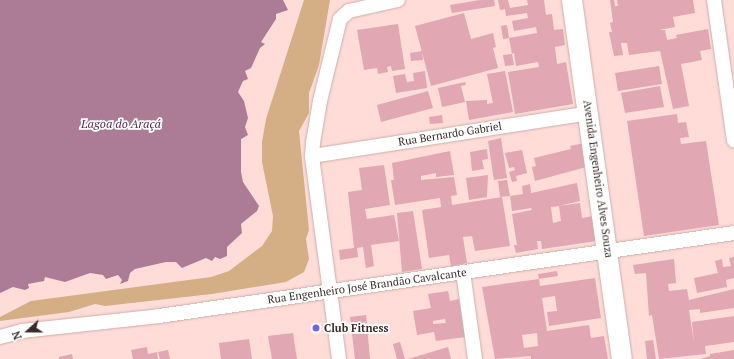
<!DOCTYPE html>
<html>
<head>
<meta charset="utf-8">
<style>
  body { margin:0 }
  #map { position:relative; width:734px; height:359px; overflow:hidden; background:#ffdcd7; font-family:"PT Serif",serif }
  div>[style] { position:absolute }
  .forest>* { inset:0; background:#d4af86 }
  .water>* { inset:0; background:#ac7c97 }
  .building>* { inset:0; background:#e1a7b2 }
  .roads { filter:drop-shadow(0 0 1px #ceada8) drop-shadow(0 0 1px #ceada8) }
  .street>* { height:14px; margin:-7px; padding:0 7px; transform-origin:7px; border-radius:7px; background:#fff }
  .secondary>* { height:20px; margin:-10px; padding:0 10px; transform-origin:10px; border-radius:10px; background:#fff }
  .dots>* { width:11px; height:11px; translate:-50% -50%; box-sizing:border-box; border:2px solid #fff; border-radius:50% }
  span { translate:-50% -50%; white-space:nowrap; text-align:center; line-height:1.15; -webkit-text-stroke:3.5px #fff; paint-order:stroke }
  .street-label { font-size:11px; color:#382b29 }
  .poi-label { font-size:11px; color:#382b29; font-weight:700 }
  .left { translate:0 -50%; text-align:left }
  .water-label { font-size:12px; color:#64274d; font-style:italic }
  .north { position:absolute; left:8px; top:311px; width:40px; height:40px; -webkit-text-stroke:3px #fff; paint-order:stroke; rotate:249deg; font-size:11px; font-weight:700; line-height:16px; text-align:center; color:#382b29 }
  .north::after { content:''; display:block; margin:auto; width:14px; height:18px; background:#382b29; clip-path:polygon(50% 0,100% 100%,50% 72%,0 100%) }
</style>
</head>
<body>
<div id="map">
  <div class="forest">
    <i style="clip-path:polygon(304px 0,330px 0,319px 65px,309px 93px,309px 113px,299px 131px,309px 230px,306px 239px,309px 259px,304px 272px,286px 282px,212px 294px,105px 306px,95px 304px,69px 312px,0 321px,0 317px,31px 301px,211px 277px,229px 271px,262px 246px,272px 231px,273px 216px,262px 162px,262px 142px,266px 119px)"></i>
  </div>
  <div class="water">
    <i style="clip-path:polygon(0 0,283px 0,288px 10px,276px 14px,276px 19px,261px 42px,265px 44px,260px 48px,251px 68px,245px 71px,248px 79px,243px 81px,238px 92px,244px 101px,248px 118px,245px 127px,248px 135px,241px 139px,241px 172px,243px 182px,259px 206px,257px 211px,241px 224px,242px 233px,227px 247px,227px 256px,220px 259px,215px 257px,212px 261px,206px 258px,182px 268px,176px 262px,166px 262px,135px 269px,130px 273px,128px 281px,120px 284px,122px 280px,118px 275px,106px 279px,103px 275px,90px 273px,65px 282px,45px 277px,44px 281px,28px 284px,29px 288px,25px 290px,13px 287px,0 293px)"></i>
  </div>
  <div class="building">
    <i style="clip-path:polygon(480px 0,494px 0,495px 6px,452px 13px,450px 5px)"></i>
    <i style="clip-path:polygon(498px 0,508px 0,510px 8px,528px 5px,527px 0,544px 0,546px 15px,552px 14px,554px 30px,563px 29px,565px 45px,555px 47px,557px 64px,566px 62px,573px 104px,515px 114px,508px 72px,539px 67px,538px 62px,516px 66px,514px 53px,512px 54px,514px 65px,505px 66px,503px 55px,512px 54px,509px 38px,537px 33px,536px 27px,514px 31px,512px 21px,528px 18px,527px 13px,506px 16px,505px 9px,500px 10px)"></i>
    <i style="clip-path:polygon(610px 0,614px 0,615px 6px,618px 6px,617px 0,693px 0,695px 13px,673px 17px,675px 27px,659px 30px,665px 30px,667px 40px,677px 38px,676px 35px,708px 29px,711px 49px,700px 51px,702px 60px,681px 64px,689px 106px,673px 109px,660px 51px,629px 55px,627px 43px,621px 43px,623px 55px,614px 56px,609px 32px,612px 32px,610px 23px,613px 22px)"></i>
    <i style="clip-path:polygon(464px 13px,471px 39px,493px 33px,496px 47px,493px 48px,498px 68px,431px 86px,415px 26px)"></i>
    <i style="clip-path:polygon(398px 24px,405px 69px,392px 71px,391px 66px,387px 67px,388px 72px,378px 74px,377px 68px,364px 70px,357px 30px)"></i>
    <i style="clip-path:polygon(507px 25px,509px 38px,503px 39px,501px 26px)"></i>
    <i style="clip-path:polygon(422px 51px,423px 60px,411px 61px,410px 53px)"></i>
    <i style="clip-path:polygon(659px 66px,662px 84px,618px 91px,615px 73px)"></i>
    <i style="clip-path:polygon(425px 71px,427px 88px,396px 93px,393px 76px,405px 74px,407px 82px,414px 81px,413px 73px)"></i>
    <i style="clip-path:polygon(505px 71px,513px 112px,469px 120px,466px 101px,487px 100px,487px 104px,493px 103px,487px 74px)"></i>
    <i style="clip-path:polygon(465px 82px,466px 85px,461px 86px,465px 102px,442px 107px,438px 88px)"></i>
    <i style="clip-path:polygon(660px 86px,664px 107px,625px 113px,621px 93px)"></i>
    <i style="clip-path:polygon(428px 91px,433px 108px,381px 122px,377px 105px)"></i>
    <i style="clip-path:polygon(677px 114px,678px 123px,686px 122px,689px 137px,680px 138px,681px 144px,706px 141px,719px 225px,644px 236px,627px 121px)"></i>
    <i style="clip-path:polygon(442px 115px,443px 123px,430px 124px,429px 117px)"></i>
    <i style="clip-path:polygon(501px 138px,507px 178px,494px 180px,488px 141px)"></i>
    <i style="clip-path:polygon(584px 143px,590px 166px,535px 181px,532px 167px,536px 166px,534px 158px,571px 149px,570px 146px)"></i>
    <i style="clip-path:polygon(487px 149px,488px 159px,482px 160px,484px 169px,472px 171px,470px 152px)"></i>
    <i style="clip-path:polygon(522px 150px,527px 173px,516px 176px,517px 181px,512px 182px,509px 172px,515px 170px,514px 167px,509px 168px,505px 153px)"></i>
    <i style="clip-path:polygon(450px 151px,454px 175px,436px 177px,436px 173px,421px 176px,421px 180px,454px 177px,457px 195px,451px 196px,452px 205px,502px 197px,510px 246px,475px 251px,472px 236px,463px 237px,467px 263px,451px 266px,449px 255px,429px 258px,422px 210px,441px 207px,440px 198px,395px 205px,391px 180px,394px 180px,392px 163px)"></i>
    <i style="clip-path:polygon(384px 165px,390px 205px,365px 209px,367px 219px,394px 215px,399px 241px,371px 245px,374px 266px,366px 268px,363px 247px,357px 248px,358px 257px,340px 260px,339px 250px,354px 248px,348px 192px,362px 190px,359px 168px)"></i>
    <i style="clip-path:polygon(488px 175px,487px 197px,469px 200px,466px 178px)"></i>
    <i style="clip-path:polygon(507px 180px,510px 196px,500px 197px,498px 181px)"></i>
    <i style="clip-path:polygon(evenodd,577px 183px,580px 201px,559px 206px,580px 203px,582px 218px,593px 216px,597px 241px,542px 249px,541px 241px,537px 241px,538px 249px,516px 253px,514px 245px,517px 245px,512px 214px,532px 210px,531px 208px,512px 211px,510px 196px,523px 194px,522px 186px,530px 184px,531px 193px,577px 183px,559px 206px,561px 221px,553px 223px,551px 207px,559px 206px)"></i>
    <i style="clip-path:polygon(413px 211px,422px 269px,402px 272px,397px 213px)"></i>
    <i style="clip-path:polygon(734px 257px,734px 278px,726px 280px,727px 287px,697px 293px,694px 278px,718px 273px,715px 261px,722px 259px,723px 267px,731px 266px,729px 258px)"></i>
    <i style="clip-path:polygon(674px 259px,676px 283px,668px 284px,669px 291px,687px 289px,689px 300px,734px 289px,734px 308px,700px 313px,700px 309px,689px 310px,694px 343px,692px 322px,734px 316px,734px 342px,705px 346px,706px 354px,659px 359px,652px 315px,649px 316px,646px 273px,635px 274px,633px 265px)"></i>
    <i style="clip-path:polygon(557px 271px,558px 276px,539px 279px,538px 274px)"></i>
    <i style="clip-path:polygon(evenodd,595px 278px,601px 318px,549px 326px,547px 312px,557px 311px,555px 296px,542px 298px,547px 331px,589px 325px,591px 338px,604px 336px,608px 359px,531px 359px,531px 356px,495px 359px,482px 287px,539px 279px,540px 286px,595px 278px,537px 333px,538px 346px,524px 348px,522px 335px,537px 333px)"></i>
    <i style="clip-path:polygon(evenodd,448px 291px,450px 301px,459px 299px,465px 337px,436px 341px,434px 332px,417px 335px,413px 311px,431px 308px,428px 294px,448px 291px,445px 319px,446px 323px,433px 324px,433px 321px,445px 319px)"></i>
    <i style="clip-path:polygon(366px 315px,370px 359px,355px 359px,350px 317px)"></i>
    <i style="clip-path:polygon(293px 333px,297px 359px,272px 359px,268px 336px)"></i>
    <i style="clip-path:polygon(249px 339px,252px 359px,221px 359px,219px 343px)"></i>
    <i style="clip-path:polygon(653px 340px,656px 359px,647px 359px,645px 341px)"></i>
    <i style="clip-path:polygon(400px 342px,405px 359px,397px 359px,393px 344px)"></i>
    <i style="clip-path:polygon(147px 347px,148px 354px,157px 352px,158px 359px,133px 359px,131px 350px)"></i>
    <i style="clip-path:polygon(448px 347px,451px 359px,408px 359px)"></i>
    <i style="clip-path:polygon(168px 350px,170px 359px,160px 359px,158px 352px)"></i>
    <i style="clip-path:polygon(734px 350px,734px 359px,701px 359px,710px 356px,710px 354px)"></i>
    <i style="clip-path:polygon(72px 354px,73px 359px,59px 359px,59px 357px)"></i>
  </div>
  <div class="roads">
    <div class="street">
      <i style="left:714px;top:0;width:142px;rotate:81.9deg"></i>
      <i style="left:312px;top:156px;width:280px;rotate:-8.8deg"></i>
      <i style="left:463px;top:272px;width:88px;rotate:82.1deg"></i>
      <i style="left:0;top:337px;width:23px;rotate:-15deg"></i>
      <i style="left:22px;top:331px;width:138px;rotate:-6.2deg"></i>
      <i style="left:159px;top:316px;width:581px;rotate:-8.21deg"></i>
      <i style="left:339px;top:359px;width:205px;rotate:-97.6deg"></i>
      <i style="left:312px;top:156px;width:13px;rotate:-86deg"></i>
      <i style="left:313px;top:143px;width:43px;rotate:-80.5deg"></i>
      <i style="left:320px;top:101px;width:84px;rotate:-76.3deg"></i>
      <i style="left:340px;top:19px;width:12px;rotate:-42deg"></i>
      <i style="left:349px;top:11px;width:50px;rotate:-12.7deg"></i>
    </div>
    <div class="secondary">
      <i style="left:572px;top:0;width:362px;rotate:82.1deg"></i>
    </div>
  </div>
  <div class="dots">
    <i style="left:316px;top:328px;background:#6d68e2"></i>
  </div>
  <div class="street-label">
    <span style="left:450px;top:134px;rotate:-9deg">Rua Bernardo Gabriel</span>
    <span style="left:598px;top:179px;rotate:82deg">Avenida Engenheiro Alves Souza</span>
    <span style="left:367px;top:286px;rotate:-8deg">Rua Engenheiro José Brandão Cavalcante</span>
  </div>
  <div class="poi-label">
    <span class="left" style="left:324px;top:328px">Club Fitness</span>
  </div>
  <div class="water-label">
    <span style="left:121px;top:124px">Lagoa do Araçá</span>
  </div>
  <div class="north">N</div>
</div>
</body>
</html>
